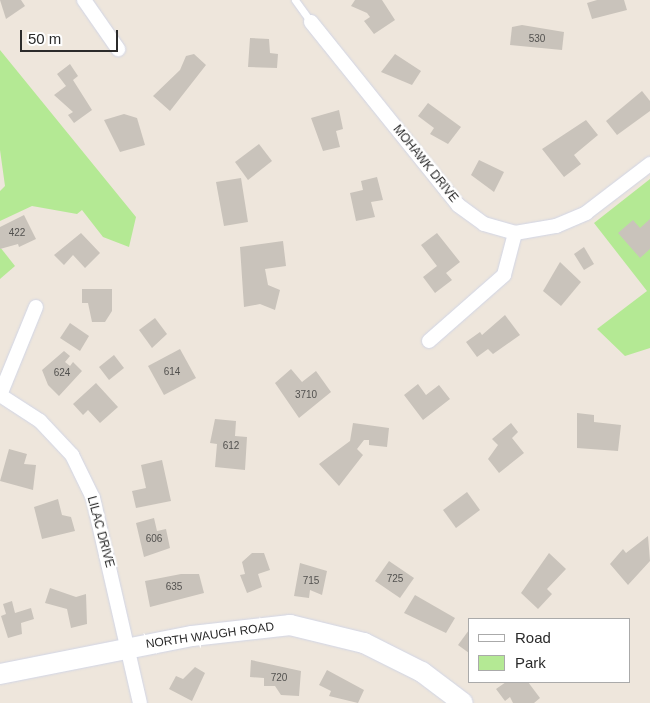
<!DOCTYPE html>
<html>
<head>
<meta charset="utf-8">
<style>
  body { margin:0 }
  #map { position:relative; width:650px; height:703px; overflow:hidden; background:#eee6dc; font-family:Helvetica,sans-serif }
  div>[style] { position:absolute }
  .green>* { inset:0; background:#b4e994 }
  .building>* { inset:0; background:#c9c3bb }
  .roads { filter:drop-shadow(0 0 1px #d1d5e5) drop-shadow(0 0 1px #d1d5e5) }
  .lane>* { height:7px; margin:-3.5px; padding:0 3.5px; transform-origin:3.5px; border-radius:3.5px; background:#fff }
  .street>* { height:14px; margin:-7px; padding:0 7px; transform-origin:7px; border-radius:7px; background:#fff }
  .secondary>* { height:20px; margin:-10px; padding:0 10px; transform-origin:10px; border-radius:10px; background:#fff }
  span { translate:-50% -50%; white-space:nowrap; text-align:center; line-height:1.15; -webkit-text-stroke:4.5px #fff; paint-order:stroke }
  .number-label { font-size:10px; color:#52514f }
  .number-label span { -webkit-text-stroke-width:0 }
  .street-label { font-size:12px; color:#2b2b2b }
  .legend { position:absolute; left:468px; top:618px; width:162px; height:65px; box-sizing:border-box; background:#fff; border:1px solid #aaa; margin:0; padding:6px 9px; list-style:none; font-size:15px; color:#2b2b2b }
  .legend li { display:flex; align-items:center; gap:10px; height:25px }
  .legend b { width:25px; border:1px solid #aaa }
  .scale { position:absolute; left:20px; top:30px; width:98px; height:22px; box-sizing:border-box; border:2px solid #2b2b2b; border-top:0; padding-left:6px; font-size:15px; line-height:18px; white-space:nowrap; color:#2b2b2b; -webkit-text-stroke:4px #fff; paint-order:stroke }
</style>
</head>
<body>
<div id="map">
  <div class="green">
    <i style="clip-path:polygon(0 50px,136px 217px,129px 247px,103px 237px,82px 210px,77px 214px,32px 206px,0 221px,0 191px,5px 186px,0 150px)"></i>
    <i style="clip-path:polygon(650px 179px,650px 348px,625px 356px,597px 329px,647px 291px,594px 223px)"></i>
    <i style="clip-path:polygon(0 247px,15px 266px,0 279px)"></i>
  </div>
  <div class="building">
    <i style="clip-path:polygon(0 0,21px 0,25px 6px,6px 19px)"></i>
    <i style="clip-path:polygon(355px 0,382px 0,395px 20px,374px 34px,364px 21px,370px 17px,367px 13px,351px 6px)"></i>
    <i style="clip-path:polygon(597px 0,624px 0,627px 10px,592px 19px,587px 3px)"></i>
    <i style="clip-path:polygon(522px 25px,564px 32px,562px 50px,510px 45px,512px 27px)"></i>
    <i style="clip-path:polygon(250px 38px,269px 39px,270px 53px,278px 54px,277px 68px,248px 67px)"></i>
    <i style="clip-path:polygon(194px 54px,206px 65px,170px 111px,153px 96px,180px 70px,186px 56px)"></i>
    <i style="clip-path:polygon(395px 54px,421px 71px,412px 85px,381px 72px)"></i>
    <i style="clip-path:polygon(70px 64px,78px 76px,73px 80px,92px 110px,74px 123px,68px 115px,73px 112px,54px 95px,66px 86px,57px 74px)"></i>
    <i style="clip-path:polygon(642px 91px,650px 101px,650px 111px,617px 135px,606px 121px)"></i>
    <i style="clip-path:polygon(428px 103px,461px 127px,448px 144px,430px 134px,434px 128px,418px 116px)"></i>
    <i style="clip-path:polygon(339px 110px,343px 129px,336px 131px,340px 147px,323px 151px,311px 118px)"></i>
    <i style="clip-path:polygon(124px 114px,137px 118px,145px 145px,120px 152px,104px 120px)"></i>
    <i style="clip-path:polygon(586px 120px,598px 135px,574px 155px,581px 164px,564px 177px,542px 149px)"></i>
    <i style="clip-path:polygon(259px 144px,272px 161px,248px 180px,235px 162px)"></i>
    <i style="clip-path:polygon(479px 160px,504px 172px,494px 192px,471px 175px)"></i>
    <i style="clip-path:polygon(377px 177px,383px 200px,371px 202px,375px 217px,356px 221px,350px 193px,363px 190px,361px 181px)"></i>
    <i style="clip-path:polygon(241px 178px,248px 222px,224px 226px,216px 182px)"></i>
    <i style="clip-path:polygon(24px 215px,36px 239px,19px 247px,18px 244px,0 249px,0 227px)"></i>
    <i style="clip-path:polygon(650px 219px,650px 249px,640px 258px,618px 233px,633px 220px,640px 228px)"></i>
    <i style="clip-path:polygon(81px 233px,100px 253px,85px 268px,73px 255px,64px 265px,54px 255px)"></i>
    <i style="clip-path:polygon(437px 233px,460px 262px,446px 273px,452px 280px,435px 293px,423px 277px,437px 266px,421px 245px)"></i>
    <i style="clip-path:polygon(283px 241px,286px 266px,265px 269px,268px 285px,280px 290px,275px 310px,260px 304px,244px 307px,240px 247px)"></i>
    <i style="clip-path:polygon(584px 247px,594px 264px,584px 270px,574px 254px)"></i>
    <i style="clip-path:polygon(560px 262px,581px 282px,561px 306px,543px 291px)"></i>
    <i style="clip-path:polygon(82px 289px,112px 289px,112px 311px,105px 322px,92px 322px,88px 303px,82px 303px)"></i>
    <i style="clip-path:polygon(505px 315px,520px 335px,493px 354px,488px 349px,477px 357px,466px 342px,480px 332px,482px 335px)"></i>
    <i style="clip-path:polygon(155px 318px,167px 334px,152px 348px,139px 330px)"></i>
    <i style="clip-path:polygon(70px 323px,89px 336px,80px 351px,60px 338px)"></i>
    <i style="clip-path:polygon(180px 349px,196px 378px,164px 395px,148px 366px)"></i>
    <i style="clip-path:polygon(64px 351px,70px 356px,65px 362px,70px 366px,73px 362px,82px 371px,59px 396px,48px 385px,42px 370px)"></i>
    <i style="clip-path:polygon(114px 355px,124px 368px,109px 380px,99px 367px)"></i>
    <i style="clip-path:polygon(291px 369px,302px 382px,316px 371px,331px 392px,299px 418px,275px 383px)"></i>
    <i style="clip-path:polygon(96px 383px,118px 407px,100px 423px,88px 410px,83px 415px,73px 404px)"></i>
    <i style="clip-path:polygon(418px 384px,426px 395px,439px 385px,450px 399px,423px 420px,404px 395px)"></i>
    <i style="clip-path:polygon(577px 413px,594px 415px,594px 422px,621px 425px,618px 451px,577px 448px)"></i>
    <i style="clip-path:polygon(215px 419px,236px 421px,235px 436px,247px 437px,245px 470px,215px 467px,217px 444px,210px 443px)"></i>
    <i style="clip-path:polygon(353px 423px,389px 428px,387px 447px,369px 445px,369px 440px,364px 440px,357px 449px,363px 455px,339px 486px,319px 464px,350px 441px)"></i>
    <i style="clip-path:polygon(511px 423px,518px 432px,512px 438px,524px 453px,499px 473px,488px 459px,498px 445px,492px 439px)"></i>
    <i style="clip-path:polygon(9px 449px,27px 454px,24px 464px,36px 465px,33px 490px,0 481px)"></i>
    <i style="clip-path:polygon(162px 460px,171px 501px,136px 508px,132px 491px,146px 488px,141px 465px)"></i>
    <i style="clip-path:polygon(467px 492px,480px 510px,456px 528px,443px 510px)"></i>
    <i style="clip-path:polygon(58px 499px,62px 515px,71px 517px,75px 531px,42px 539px,34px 507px)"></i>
    <i style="clip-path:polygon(154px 518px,157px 531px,166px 529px,170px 548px,144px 557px,136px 523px)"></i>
    <i style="clip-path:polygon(648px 536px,650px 561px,628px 585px,610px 564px,623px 549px,626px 553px)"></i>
    <i style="clip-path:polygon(252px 553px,264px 553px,270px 570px,258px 574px,262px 587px,247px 593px,240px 575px,245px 574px,242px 562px)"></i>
    <i style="clip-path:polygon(549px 553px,566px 569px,547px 589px,552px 594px,538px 609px,521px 593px)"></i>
    <i style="clip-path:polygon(389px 561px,414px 578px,400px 598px,375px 581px)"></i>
    <i style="clip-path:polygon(300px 563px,327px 571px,322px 595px,310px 590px,309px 598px,294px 596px)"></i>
    <i style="clip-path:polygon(181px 574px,199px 574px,204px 593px,150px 607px,145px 581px)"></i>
    <i style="clip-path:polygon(50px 588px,76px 597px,86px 594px,87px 624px,71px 628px,67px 609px,45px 603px)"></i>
    <i style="clip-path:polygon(415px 595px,455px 618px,446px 633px,404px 613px)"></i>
    <i style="clip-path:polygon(12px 601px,15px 613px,31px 608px,34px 619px,21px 623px,22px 634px,8px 638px,1px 616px,6px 614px,3px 604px)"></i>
    <i style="clip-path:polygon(469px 630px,469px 653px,458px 645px)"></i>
    <i style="clip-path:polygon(251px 660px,301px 671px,299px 696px,281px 695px,275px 686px,264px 686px,264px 678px,250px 677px)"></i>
    <i style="clip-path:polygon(195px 667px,205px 673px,192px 701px,169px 689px,176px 676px,183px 679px)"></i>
    <i style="clip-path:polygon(327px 670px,364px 690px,358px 703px,329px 696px,331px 691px,319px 685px)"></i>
    <i style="clip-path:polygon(506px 682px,528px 682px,540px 698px,534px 703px,513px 703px,510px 697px,505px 701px,496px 689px)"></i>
  </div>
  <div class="roads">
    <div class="lane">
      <i style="left:295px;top:0;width:27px;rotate:54deg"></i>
    </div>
    <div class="street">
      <i style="left:84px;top:0;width:60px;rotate:55.2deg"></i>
      <i style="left:311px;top:22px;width:235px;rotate:51.2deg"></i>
      <i style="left:458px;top:205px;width:32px;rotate:36deg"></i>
      <i style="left:484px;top:224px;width:32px;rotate:16deg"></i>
      <i style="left:515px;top:233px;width:42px;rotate:-9.7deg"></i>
      <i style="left:556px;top:226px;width:33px;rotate:-23deg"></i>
      <i style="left:586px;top:213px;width:81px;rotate:-37.4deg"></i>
      <i style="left:429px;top:341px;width:100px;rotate:-41.3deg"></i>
      <i style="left:504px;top:275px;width:43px;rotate:-75.3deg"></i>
      <i style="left:0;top:395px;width:48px;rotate:33deg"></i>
      <i style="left:40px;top:421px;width:47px;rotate:46.7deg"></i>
      <i style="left:72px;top:455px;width:48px;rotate:64deg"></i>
      <i style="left:93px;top:498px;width:210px;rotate:77.1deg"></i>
      <i style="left:0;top:395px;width:95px;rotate:-67.8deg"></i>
    </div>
    <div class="secondary">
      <i style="left:0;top:674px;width:196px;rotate:-11.2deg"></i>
      <i style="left:192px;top:636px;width:99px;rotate:-6.4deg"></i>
      <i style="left:290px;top:625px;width:76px;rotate:13.7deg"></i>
      <i style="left:364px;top:643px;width:65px;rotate:26.6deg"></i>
      <i style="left:422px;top:672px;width:51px;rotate:37.1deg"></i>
    </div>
  </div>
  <div class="number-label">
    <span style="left:537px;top:39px">530</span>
    <span style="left:17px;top:233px">422</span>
    <span style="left:172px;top:372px">614</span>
    <span style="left:62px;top:373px">624</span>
    <span style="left:306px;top:395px">3710</span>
    <span style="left:231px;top:446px">612</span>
    <span style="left:154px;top:539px">606</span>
    <span style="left:395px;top:579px">725</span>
    <span style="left:311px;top:581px">715</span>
    <span style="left:174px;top:587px">635</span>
    <span style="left:279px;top:678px">720</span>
  </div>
  <div class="street-label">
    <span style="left:425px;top:164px;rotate:51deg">MOHAWK DRIVE</span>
    <span style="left:100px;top:532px;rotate:75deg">LILAC DRIVE</span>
    <span style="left:210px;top:636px;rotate:-8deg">NORTH WAUGH ROAD</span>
  </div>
  <ul class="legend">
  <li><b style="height:6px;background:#fff"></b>Road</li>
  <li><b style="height:14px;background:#b4e994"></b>Park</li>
  </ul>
  <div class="scale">50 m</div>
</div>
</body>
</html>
